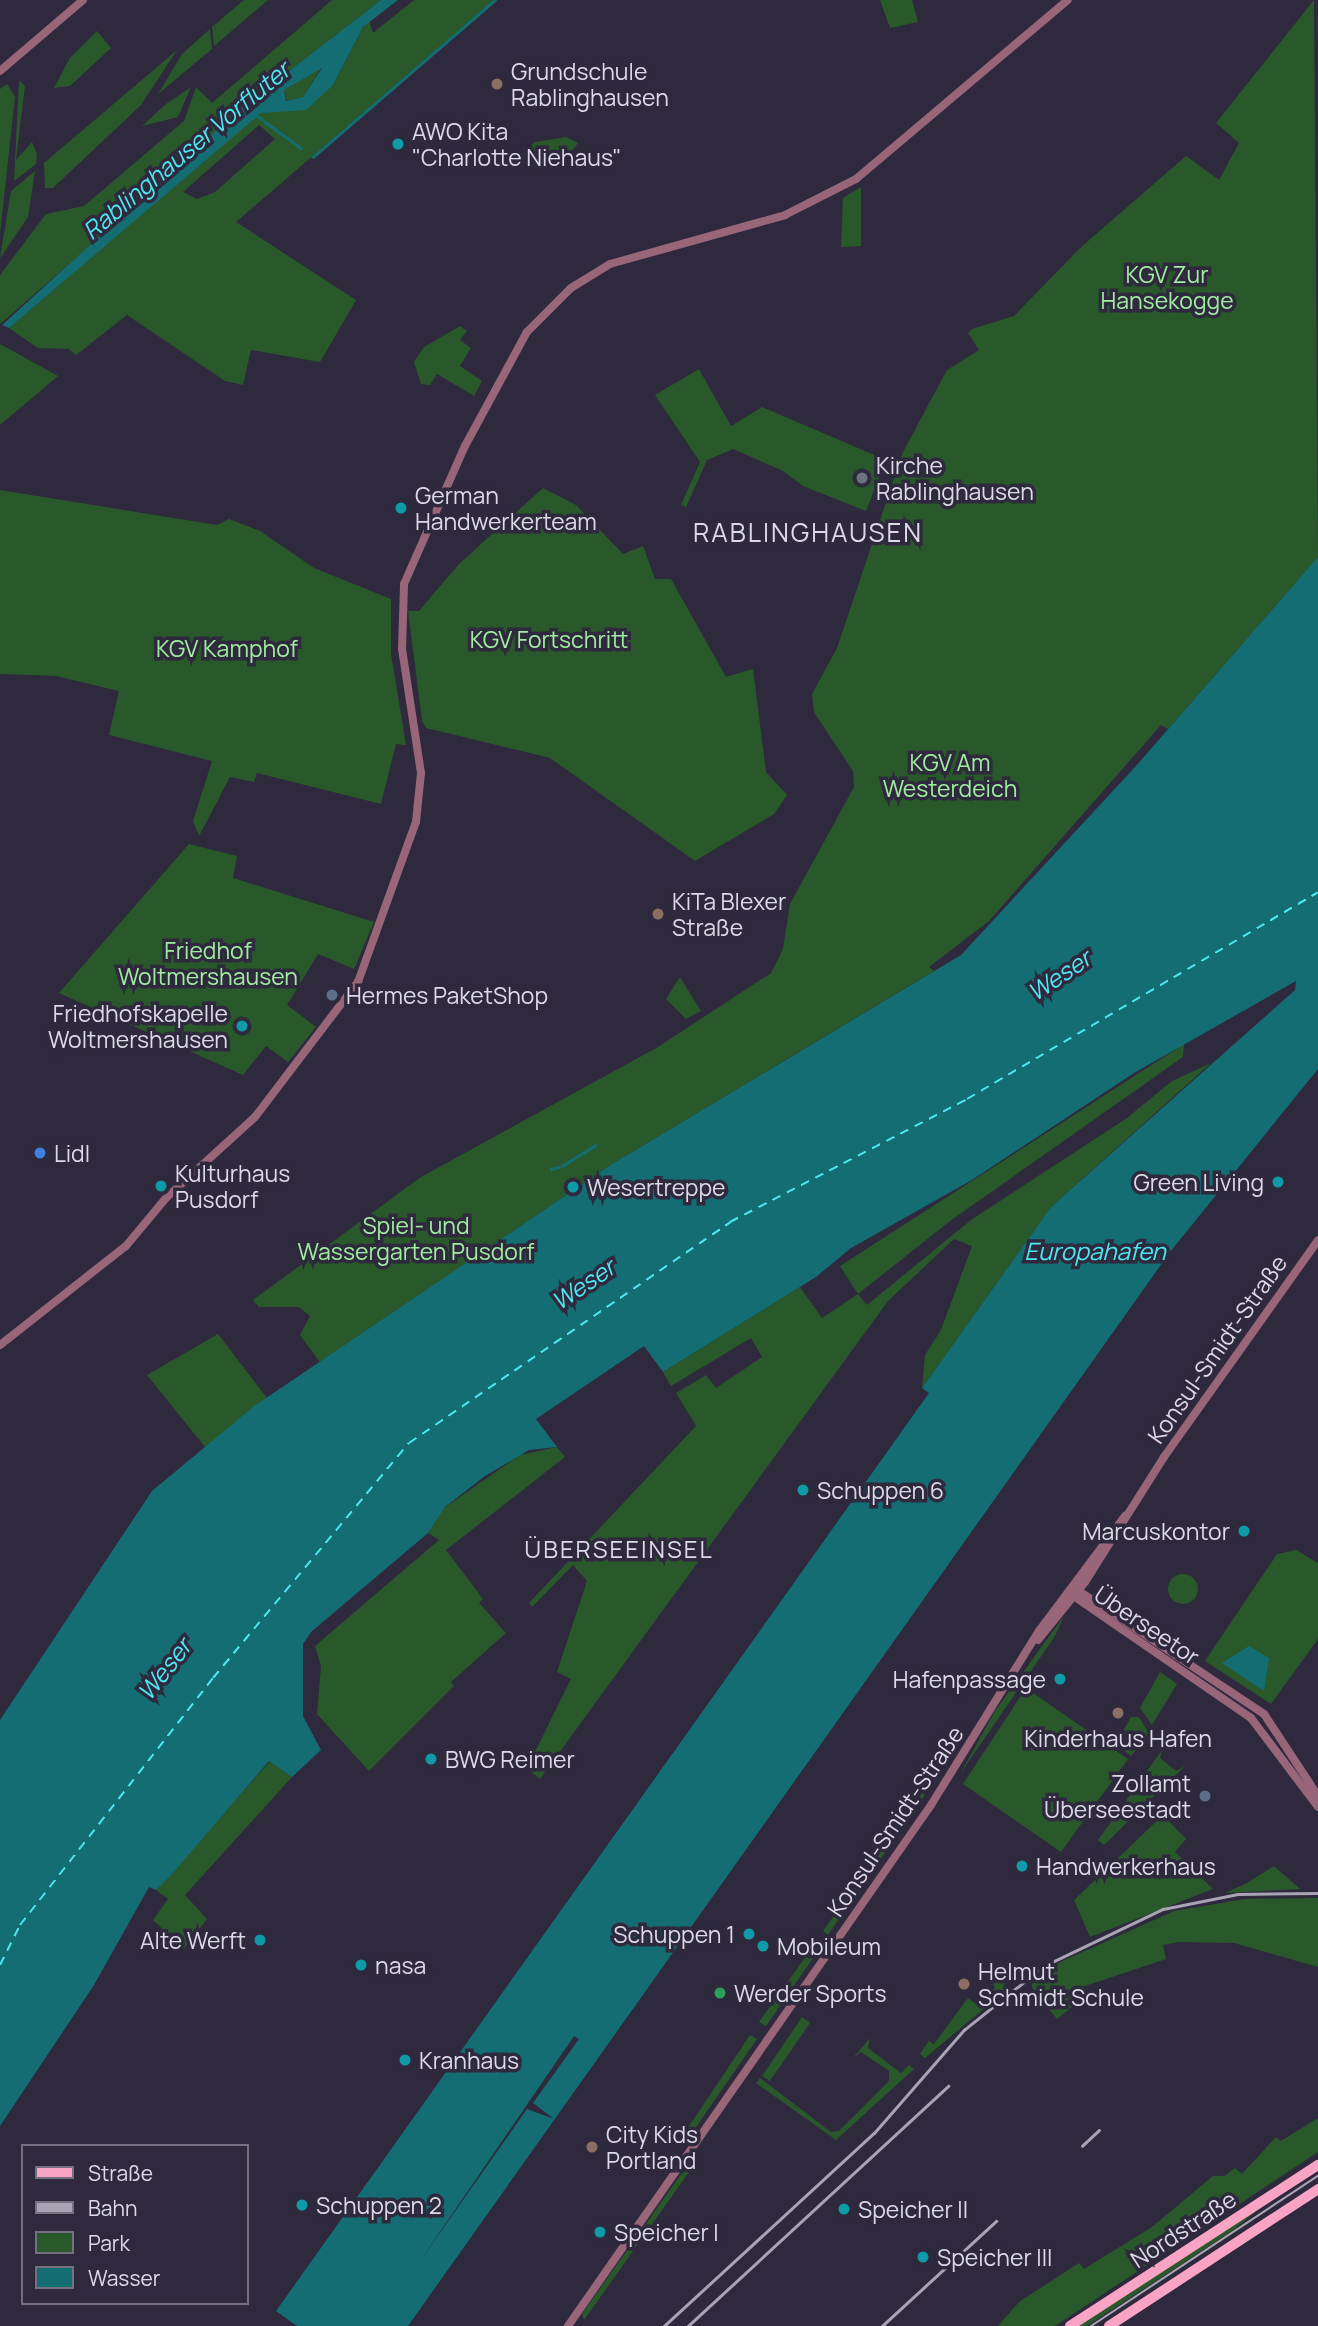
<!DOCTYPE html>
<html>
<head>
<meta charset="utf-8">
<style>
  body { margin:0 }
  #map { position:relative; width:1318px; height:2326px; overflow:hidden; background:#2e293c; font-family:Manrope,sans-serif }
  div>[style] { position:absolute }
  .green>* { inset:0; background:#29592b }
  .round { border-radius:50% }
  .water>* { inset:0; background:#136d73 }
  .pier>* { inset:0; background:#2e293c }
  .stream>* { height:2.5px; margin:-1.25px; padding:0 1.25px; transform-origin:1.25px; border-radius:1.25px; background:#136d73 }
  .ferry>* { height:2px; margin-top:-1px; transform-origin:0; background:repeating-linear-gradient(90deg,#4be8f2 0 9px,transparent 0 16px) }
  .tertiary>* { height:8px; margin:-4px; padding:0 4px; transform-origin:4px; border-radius:4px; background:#986579 }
  .primary>* { height:10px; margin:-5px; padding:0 5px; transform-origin:5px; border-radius:5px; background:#f9a4c5 }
  .tram>* { height:2px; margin:-1px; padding:0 1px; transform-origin:1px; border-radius:1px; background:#a8a4b3 }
  .rail>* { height:2.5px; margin:-1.25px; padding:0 1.25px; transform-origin:1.25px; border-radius:1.25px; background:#a8a4b3 }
  .dots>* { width:19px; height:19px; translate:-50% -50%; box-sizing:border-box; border:4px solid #2e293c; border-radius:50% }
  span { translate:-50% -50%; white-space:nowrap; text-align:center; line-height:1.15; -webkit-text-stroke:7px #2e293c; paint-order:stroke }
  .poi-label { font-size:23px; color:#dddae7 }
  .left { translate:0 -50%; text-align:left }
  .right { translate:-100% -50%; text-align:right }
  .park-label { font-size:23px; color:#a0eca0 }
  .street-label { font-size:23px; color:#dddae7 }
  .water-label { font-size:24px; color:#4be8f2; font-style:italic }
  .neighbourhood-label { font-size:24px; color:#dddae7; letter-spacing:2px }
  .quarter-label { font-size:26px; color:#dddae7; letter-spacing:2px }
  .legend { position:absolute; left:21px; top:2144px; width:228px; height:161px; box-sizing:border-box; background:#2e293c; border:2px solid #747080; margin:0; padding:9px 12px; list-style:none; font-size:21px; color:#dddae7 }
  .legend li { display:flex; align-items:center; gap:14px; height:35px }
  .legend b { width:35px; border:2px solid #747080 }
</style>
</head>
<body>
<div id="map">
  <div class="green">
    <i style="clip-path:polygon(244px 0,268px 0,214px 46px,212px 27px)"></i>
    <i style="clip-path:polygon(332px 0,381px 0,241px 108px,207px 144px,0 324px,0 275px,46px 214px,84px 206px,184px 121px,196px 87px,212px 103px)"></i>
    <i style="clip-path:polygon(evenodd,414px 0,494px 0,236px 222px,356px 300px,320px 362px,251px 350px,243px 385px,225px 381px,127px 315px,76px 355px,69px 349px,38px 348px,9px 328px,261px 112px,280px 110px,333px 85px,363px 27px,369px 21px,373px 33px,414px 0,259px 125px,275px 139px,215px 192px,197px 199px,183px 192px,259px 125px)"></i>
    <i style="clip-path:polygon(880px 0,912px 0,918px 22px,890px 28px)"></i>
    <i style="clip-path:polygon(1314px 0,1318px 557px,1168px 729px,1161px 725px,989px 921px,929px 967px,934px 971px,612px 1164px,320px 1362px,300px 1335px,310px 1316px,299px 1307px,259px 1307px,253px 1300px,421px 1177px,658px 1047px,771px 973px,783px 949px,790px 904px,854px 787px,853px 771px,814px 712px,812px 694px,837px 648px,903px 452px,947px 370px,979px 350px,968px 333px,972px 329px,1014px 316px,1080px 248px,1186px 156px,1219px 180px,1239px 143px,1216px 123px)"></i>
    <i style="clip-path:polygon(210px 29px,212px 49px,158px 94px,182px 54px)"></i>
    <i style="clip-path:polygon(97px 31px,111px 48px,70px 86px,54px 88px,70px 58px)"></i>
    <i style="clip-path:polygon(177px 50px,141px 105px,53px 188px,45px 188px,44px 163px)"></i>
    <i style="clip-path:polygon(322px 67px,303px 97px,287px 101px,284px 90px)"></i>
    <i style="clip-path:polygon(19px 80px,25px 86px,16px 160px,32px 142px,37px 154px,36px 164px,14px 181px)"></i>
    <i style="clip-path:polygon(7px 84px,15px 97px,0 234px,0 89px)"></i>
    <i style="clip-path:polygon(191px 87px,178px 117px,142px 126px,166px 104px)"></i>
    <i style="clip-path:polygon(566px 137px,578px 143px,563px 162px,536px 167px,525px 161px,524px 153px,535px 142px)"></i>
    <i style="clip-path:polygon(35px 171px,28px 217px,0 258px,11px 191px)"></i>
    <i style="clip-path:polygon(861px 187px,861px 246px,841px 247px,843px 198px)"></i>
    <i style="clip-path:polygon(460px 326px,467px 331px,460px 340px,471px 348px,460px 366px,482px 381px,474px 396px,437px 374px,430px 385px,421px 384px,414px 362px,424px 347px)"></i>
    <i style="clip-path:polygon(0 344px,58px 376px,0 425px)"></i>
    <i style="clip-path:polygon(699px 369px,731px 426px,762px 407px,886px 460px,866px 511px,803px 486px,783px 471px,733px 449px,707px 460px,686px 507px,681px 505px,700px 462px,655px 395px)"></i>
    <i style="clip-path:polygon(543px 488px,576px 505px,623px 554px,643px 546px,655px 579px,671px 579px,726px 677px,753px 669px,766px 772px,787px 795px,774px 814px,695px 861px,550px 758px,426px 728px,422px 721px,408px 611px,419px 611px,459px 564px)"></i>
    <i style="clip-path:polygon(0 490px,217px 525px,229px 519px,260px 531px,314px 568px,391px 599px,391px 654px,406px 745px,396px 744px,381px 804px,257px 773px,254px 782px,230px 777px,199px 836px,193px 821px,212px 761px,109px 735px,119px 691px,56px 676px,0 674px)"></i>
    <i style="clip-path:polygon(189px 844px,237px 856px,233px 878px,374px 922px,354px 969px,318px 954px,287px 1005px,316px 1027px,288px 1062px,266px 1046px,243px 1075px,59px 993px)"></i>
    <i style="clip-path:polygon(680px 977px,701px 1011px,686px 1019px,666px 999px)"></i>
    <i style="clip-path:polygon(1184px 1044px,1183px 1057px,950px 1221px,858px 1294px,867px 1305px,971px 1220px,1127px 1118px,1172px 1081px,1211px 1063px,1051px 1207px,922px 1388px,925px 1355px,941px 1330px,972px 1246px,954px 1239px,888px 1301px,540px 1779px,527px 1768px,571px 1679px,557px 1672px,587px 1581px,573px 1565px,532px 1607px,529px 1603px,696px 1426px,676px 1393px,706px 1375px,716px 1388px,762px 1357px,751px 1338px,671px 1386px,663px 1372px,800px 1287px,822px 1318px,858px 1294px,840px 1266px)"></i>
    <i style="clip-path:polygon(218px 1334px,267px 1398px,205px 1447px,147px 1375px)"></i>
    <i style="clip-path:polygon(557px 1447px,565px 1457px,446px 1550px,483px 1599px,479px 1603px,506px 1633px,451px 1682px,454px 1686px,369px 1771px,317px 1714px,321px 1666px,315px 1646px,439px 1540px,428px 1533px,444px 1508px,520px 1455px)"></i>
    <i style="clip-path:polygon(1296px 1550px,1318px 1563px,1318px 1639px,1271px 1704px,1205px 1661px,1277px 1554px)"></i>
    <i class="round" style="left:1168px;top:1574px;width:30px;height:30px"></i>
    <i style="clip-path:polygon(1064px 1616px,1055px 1636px,960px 1774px,995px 1711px)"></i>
    <i style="clip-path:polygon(1160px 1672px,1177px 1684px,1152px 1725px,1140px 1708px)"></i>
    <i style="clip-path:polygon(1026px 1688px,1128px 1759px,1061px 1852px,963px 1784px)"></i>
    <i style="clip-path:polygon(1131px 1717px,1139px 1717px,1149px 1734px,1131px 1756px,1116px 1744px)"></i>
    <i style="clip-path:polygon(1162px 1750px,1160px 1758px,1176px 1771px,1185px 1766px,1104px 1845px,1098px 1840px)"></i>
    <i style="clip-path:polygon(270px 1761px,292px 1777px,185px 1895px,207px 1919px,184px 1949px,153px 1920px,168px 1899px,156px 1890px)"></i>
    <i style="clip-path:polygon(922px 1793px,925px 1795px,828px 1935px,823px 1931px)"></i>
    <i style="clip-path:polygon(1163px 1815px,1186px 1839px,1175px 1852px,1213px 1889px,1090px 1937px,1074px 1900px)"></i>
    <i style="clip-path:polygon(1274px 1866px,1300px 1889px,1225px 1893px,1245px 1884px)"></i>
    <i style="clip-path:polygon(1318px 1898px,1318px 1967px,1234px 1943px,1179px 1942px,1163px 1945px,1166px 1959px,1076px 1989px,1074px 2005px,1057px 2019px,1033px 1990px,1031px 1981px,1047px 1968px,1174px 1911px,1244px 1899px)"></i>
    <i style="clip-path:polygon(816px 1942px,822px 1945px,766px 2026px,759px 2022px)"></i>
    <i style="clip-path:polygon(986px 1970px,1002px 1971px,1005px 1991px,925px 2058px,920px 2054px,929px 2041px,934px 2044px,968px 1998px,976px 2004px,995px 1988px)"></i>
    <i style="clip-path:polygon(802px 2017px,810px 2023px,770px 2081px,762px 2076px)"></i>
    <i style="clip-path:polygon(750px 2035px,757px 2039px,685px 2143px,677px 2144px)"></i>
    <i style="clip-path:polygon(870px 2038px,868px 2048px,901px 2073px,909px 2065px,914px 2069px,836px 2140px,756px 2083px,760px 2078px,831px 2132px,839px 2131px,889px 2081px,889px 2071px,861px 2052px,853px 2058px)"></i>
    <i style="clip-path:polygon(1318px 2118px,1318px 2152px,1055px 2326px,998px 2326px,1019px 2302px,1079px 2263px,1084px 2269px,1152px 2227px,1213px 2176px,1224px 2176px,1235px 2168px,1242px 2174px,1276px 2137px,1281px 2141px)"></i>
    <i style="clip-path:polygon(691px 2160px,694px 2165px,584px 2320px,582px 2314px)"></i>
    <i style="clip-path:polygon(1270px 2200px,1232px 2231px,1087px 2326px,1078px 2326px)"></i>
  </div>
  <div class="water">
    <i style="clip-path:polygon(evenodd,381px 0,398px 0,363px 27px,333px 85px,306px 110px,261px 113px,9px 328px,2px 325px,241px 108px,381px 0,322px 68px,303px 97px,286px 101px,284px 90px,322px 68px)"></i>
    <i style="clip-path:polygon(1318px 557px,1318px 1069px,1170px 1252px,408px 2326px,297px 2326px,276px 2311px,929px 1393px,922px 1388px,1051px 1207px,1295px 990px,1296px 981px,1134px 1073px,972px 1180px,851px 1248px,816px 1277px,663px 1372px,644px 1346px,536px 1419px,557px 1447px,529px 1450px,485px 1476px,445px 1507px,428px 1533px,311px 1632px,303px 1644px,303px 1716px,321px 1750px,292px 1777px,269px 1761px,172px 1874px,156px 1890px,149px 1887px,94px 1985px,0 2126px,0 1720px,152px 1491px,253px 1407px,612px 1164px,961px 955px,1136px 766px)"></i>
    <i style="clip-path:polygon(1249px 1646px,1269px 1658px,1264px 1691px,1222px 1663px)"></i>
  </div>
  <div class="pier">
    <i style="clip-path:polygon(574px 2036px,579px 2039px,533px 2103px,554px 2119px,527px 2109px,418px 2264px)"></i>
  </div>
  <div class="stream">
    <i style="left:256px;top:115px;width:7px;rotate:34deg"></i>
    <i style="left:264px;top:121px;width:46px;rotate:36.1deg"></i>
    <i style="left:313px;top:157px;width:240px;rotate:-40.8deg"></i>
    <i style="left:562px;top:1166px;width:39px;rotate:-32deg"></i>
    <i style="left:551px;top:1169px;width:8px;rotate:-14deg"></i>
  </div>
  <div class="ferry">
    <i style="left:0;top:1965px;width:45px;rotate:-63.4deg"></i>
    <i style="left:20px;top:1925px;width:313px;rotate:-52deg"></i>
    <i style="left:213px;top:1678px;width:306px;rotate:-50.2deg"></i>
    <i style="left:409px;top:1443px;width:390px;rotate:-34.5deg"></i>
    <i style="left:730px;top:1222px;width:267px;rotate:-27.4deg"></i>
    <i style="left:967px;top:1099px;width:407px;rotate:-30.5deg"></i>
  </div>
  <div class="tertiary">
    <i style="left:0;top:71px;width:109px;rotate:-40.5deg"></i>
    <i style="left:0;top:1345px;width:160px;rotate:-38.2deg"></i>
    <i style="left:126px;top:1246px;width:62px;rotate:-50.2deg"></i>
    <i style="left:166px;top:1198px;width:120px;rotate:-42.3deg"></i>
    <i style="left:255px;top:1117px;width:170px;rotate:-52.7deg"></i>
    <i style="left:358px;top:982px;width:170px;rotate:-70.1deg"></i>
    <i style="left:416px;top:822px;width:49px;rotate:-84.2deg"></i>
    <i style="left:421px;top:773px;width:125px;rotate:-98.7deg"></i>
    <i style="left:402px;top:649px;width:65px;rotate:-88.2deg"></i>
    <i style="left:404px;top:584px;width:151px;rotate:-66.2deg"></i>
    <i style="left:465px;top:446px;width:130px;rotate:-61.5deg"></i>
    <i style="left:527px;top:332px;width:62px;rotate:-45deg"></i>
    <i style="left:571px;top:288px;width:46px;rotate:-31.6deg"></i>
    <i style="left:610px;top:264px;width:182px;rotate:-15.6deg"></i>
    <i style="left:785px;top:215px;width:80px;rotate:-26.9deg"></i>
    <i style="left:856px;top:179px;width:277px;rotate:-40.2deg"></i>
    <i style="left:1076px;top:1589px;width:226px;rotate:33.6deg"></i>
    <i style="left:1264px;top:1714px;width:98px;rotate:56.6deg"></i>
    <i style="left:1072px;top:1595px;width:217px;rotate:34.5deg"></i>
    <i style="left:1251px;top:1718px;width:111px;rotate:53deg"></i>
    <i style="left:1038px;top:1640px;width:75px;rotate:-51deg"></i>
    <i style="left:1085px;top:1582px;width:148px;rotate:-57.7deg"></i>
    <i style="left:1164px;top:1457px;width:266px;rotate:-54.6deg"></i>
    <i style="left:568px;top:2326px;width:635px;rotate:-55.13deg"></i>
    <i style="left:931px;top:1805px;width:205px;rotate:-58.2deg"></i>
    <i style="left:1039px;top:1631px;width:144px;rotate:-53.2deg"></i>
  </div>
  <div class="primary">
    <i style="left:1070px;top:2326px;width:296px;rotate:-33deg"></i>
    <i style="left:1109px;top:2326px;width:250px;rotate:-33.2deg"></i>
  </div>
  <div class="tram">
    <i style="left:1091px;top:2326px;width:272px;rotate:-33.5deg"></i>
  </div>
  <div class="rail">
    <i style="left:1082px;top:2146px;width:23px;rotate:-43deg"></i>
    <i style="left:664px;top:2326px;width:285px;rotate:-42.6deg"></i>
    <i style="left:874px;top:2133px;width:137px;rotate:-48.9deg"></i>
    <i style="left:964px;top:2030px;width:102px;rotate:-38.7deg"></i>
    <i style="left:1044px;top:1966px;width:132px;rotate:-25.6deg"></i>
    <i style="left:1163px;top:1909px;width:76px;rotate:-11.3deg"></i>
    <i style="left:1238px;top:1894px;width:80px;rotate:-0.7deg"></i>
    <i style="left:688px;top:2326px;width:354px;rotate:-42.7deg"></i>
    <i style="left:882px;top:2326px;width:155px;rotate:-42.6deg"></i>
  </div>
  <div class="dots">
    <i style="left:497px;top:84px;background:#8d6e63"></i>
    <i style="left:398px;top:144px;background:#0f9aa8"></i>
    <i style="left:862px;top:478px;background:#6b7280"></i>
    <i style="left:401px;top:508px;background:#0f9aa8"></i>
    <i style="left:658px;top:914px;background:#8d6e63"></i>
    <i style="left:332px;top:995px;background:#5c6f8a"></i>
    <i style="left:242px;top:1026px;background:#0f9aa8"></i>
    <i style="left:40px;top:1153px;background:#3f7fe0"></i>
    <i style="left:1278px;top:1182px;background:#0f9aa8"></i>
    <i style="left:161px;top:1186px;background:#0f9aa8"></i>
    <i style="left:573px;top:1187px;background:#0f9aa8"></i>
    <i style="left:803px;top:1490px;background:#0f9aa8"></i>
    <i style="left:1244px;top:1531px;background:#0f9aa8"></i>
    <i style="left:1060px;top:1679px;background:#0f9aa8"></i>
    <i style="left:1118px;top:1713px;background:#8d6e63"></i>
    <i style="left:431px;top:1759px;background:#0f9aa8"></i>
    <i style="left:1205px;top:1796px;background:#5c6f8a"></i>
    <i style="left:1022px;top:1866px;background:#0f9aa8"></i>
    <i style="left:749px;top:1934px;background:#0f9aa8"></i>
    <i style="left:260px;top:1940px;background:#0f9aa8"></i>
    <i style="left:763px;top:1946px;background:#0f9aa8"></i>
    <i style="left:361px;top:1965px;background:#0f9aa8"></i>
    <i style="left:964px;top:1984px;background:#8d6e63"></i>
    <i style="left:720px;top:1993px;background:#2e9e5b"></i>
    <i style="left:405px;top:2060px;background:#0f9aa8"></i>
    <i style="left:592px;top:2147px;background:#8d6e63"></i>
    <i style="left:302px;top:2205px;background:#0f9aa8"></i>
    <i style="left:844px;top:2209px;background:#0f9aa8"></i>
    <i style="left:600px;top:2232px;background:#0f9aa8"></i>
    <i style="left:923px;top:2257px;background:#0f9aa8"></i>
  </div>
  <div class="poi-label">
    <span class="left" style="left:511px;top:84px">Grundschule<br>Rablinghausen</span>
    <span class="left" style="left:412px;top:144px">AWO Kita<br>"Charlotte Niehaus"</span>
    <span class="left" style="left:876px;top:478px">Kirche<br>Rablinghausen</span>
    <span class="left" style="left:415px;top:508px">German<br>Handwerkerteam</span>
    <span class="left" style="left:672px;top:914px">KiTa Blexer<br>Straße</span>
    <span class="left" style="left:346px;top:995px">Hermes PaketShop</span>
    <span class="right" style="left:228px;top:1026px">Friedhofskapelle<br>Woltmershausen</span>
    <span class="left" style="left:54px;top:1153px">Lidl</span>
    <span class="left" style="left:175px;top:1186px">Kulturhaus<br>Pusdorf</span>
    <span class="right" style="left:1264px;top:1182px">Green Living</span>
    <span class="left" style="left:587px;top:1187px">Wesertreppe</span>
    <span class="left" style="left:817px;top:1490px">Schuppen 6</span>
    <span class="right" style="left:1230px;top:1531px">Marcuskontor</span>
    <span class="right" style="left:1046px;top:1679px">Hafenpassage</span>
    <span style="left:1118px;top:1738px">Kinderhaus Hafen</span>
    <span class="left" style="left:445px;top:1759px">BWG Reimer</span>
    <span class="right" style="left:1191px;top:1796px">Zollamt<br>Überseestadt</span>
    <span class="left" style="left:1036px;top:1866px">Handwerkerhaus</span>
    <span class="right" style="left:735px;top:1934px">Schuppen 1</span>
    <span class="right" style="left:246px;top:1940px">Alte Werft</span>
    <span class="left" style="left:777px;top:1946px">Mobileum</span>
    <span class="left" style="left:375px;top:1965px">nasa</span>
    <span class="left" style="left:978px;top:1984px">Helmut<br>Schmidt Schule</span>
    <span class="left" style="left:734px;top:1993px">Werder Sports</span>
    <span class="left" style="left:419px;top:2060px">Kranhaus</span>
    <span class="left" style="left:606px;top:2147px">City Kids<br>Portland</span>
    <span class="left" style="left:316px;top:2205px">Schuppen 2</span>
    <span class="left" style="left:858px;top:2209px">Speicher II</span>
    <span class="left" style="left:614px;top:2232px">Speicher I</span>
    <span class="left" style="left:937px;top:2257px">Speicher III</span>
  </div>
  <div class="park-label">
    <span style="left:1167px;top:287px">KGV Zur<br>Hansekogge</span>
    <span style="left:549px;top:639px">KGV Fortschritt</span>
    <span style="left:227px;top:648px">KGV Kamphof</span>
    <span style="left:950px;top:775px">KGV Am<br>Westerdeich</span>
    <span style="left:208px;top:963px">Friedhof<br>Woltmershausen</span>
    <span style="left:416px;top:1238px">Spiel- und<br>Wassergarten Pusdorf</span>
  </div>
  <div class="street-label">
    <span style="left:1217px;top:1349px;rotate:-55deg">Konsul-Smidt-Straße</span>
    <span style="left:1147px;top:1625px;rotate:34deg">Überseetor</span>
    <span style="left:895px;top:1821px;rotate:-56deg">Konsul-Smidt-Straße</span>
    <span style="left:1183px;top:2229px;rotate:-33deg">Nordstraße</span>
  </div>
  <div class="water-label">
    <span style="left:186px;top:150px;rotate:-40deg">Rablinghauser Vorfluter</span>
    <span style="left:1059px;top:975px;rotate:-34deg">Weser</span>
    <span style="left:1095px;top:1251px">Europahafen</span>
    <span style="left:583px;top:1284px;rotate:-34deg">Weser</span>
    <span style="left:164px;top:1669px;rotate:-52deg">Weser</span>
  </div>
  <div class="neighbourhood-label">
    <span style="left:619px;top:1549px">ÜBERSEEINSEL</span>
  </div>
  <div class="quarter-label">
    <span style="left:808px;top:533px">RABLINGHAUSEN</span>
  </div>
  <ul class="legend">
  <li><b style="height:9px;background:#f9a4c5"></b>Straße</li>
  <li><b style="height:9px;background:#a8a4b3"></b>Bahn</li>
  <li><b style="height:19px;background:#29592b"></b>Park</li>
  <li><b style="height:19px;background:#136d73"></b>Wasser</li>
  </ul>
</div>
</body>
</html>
